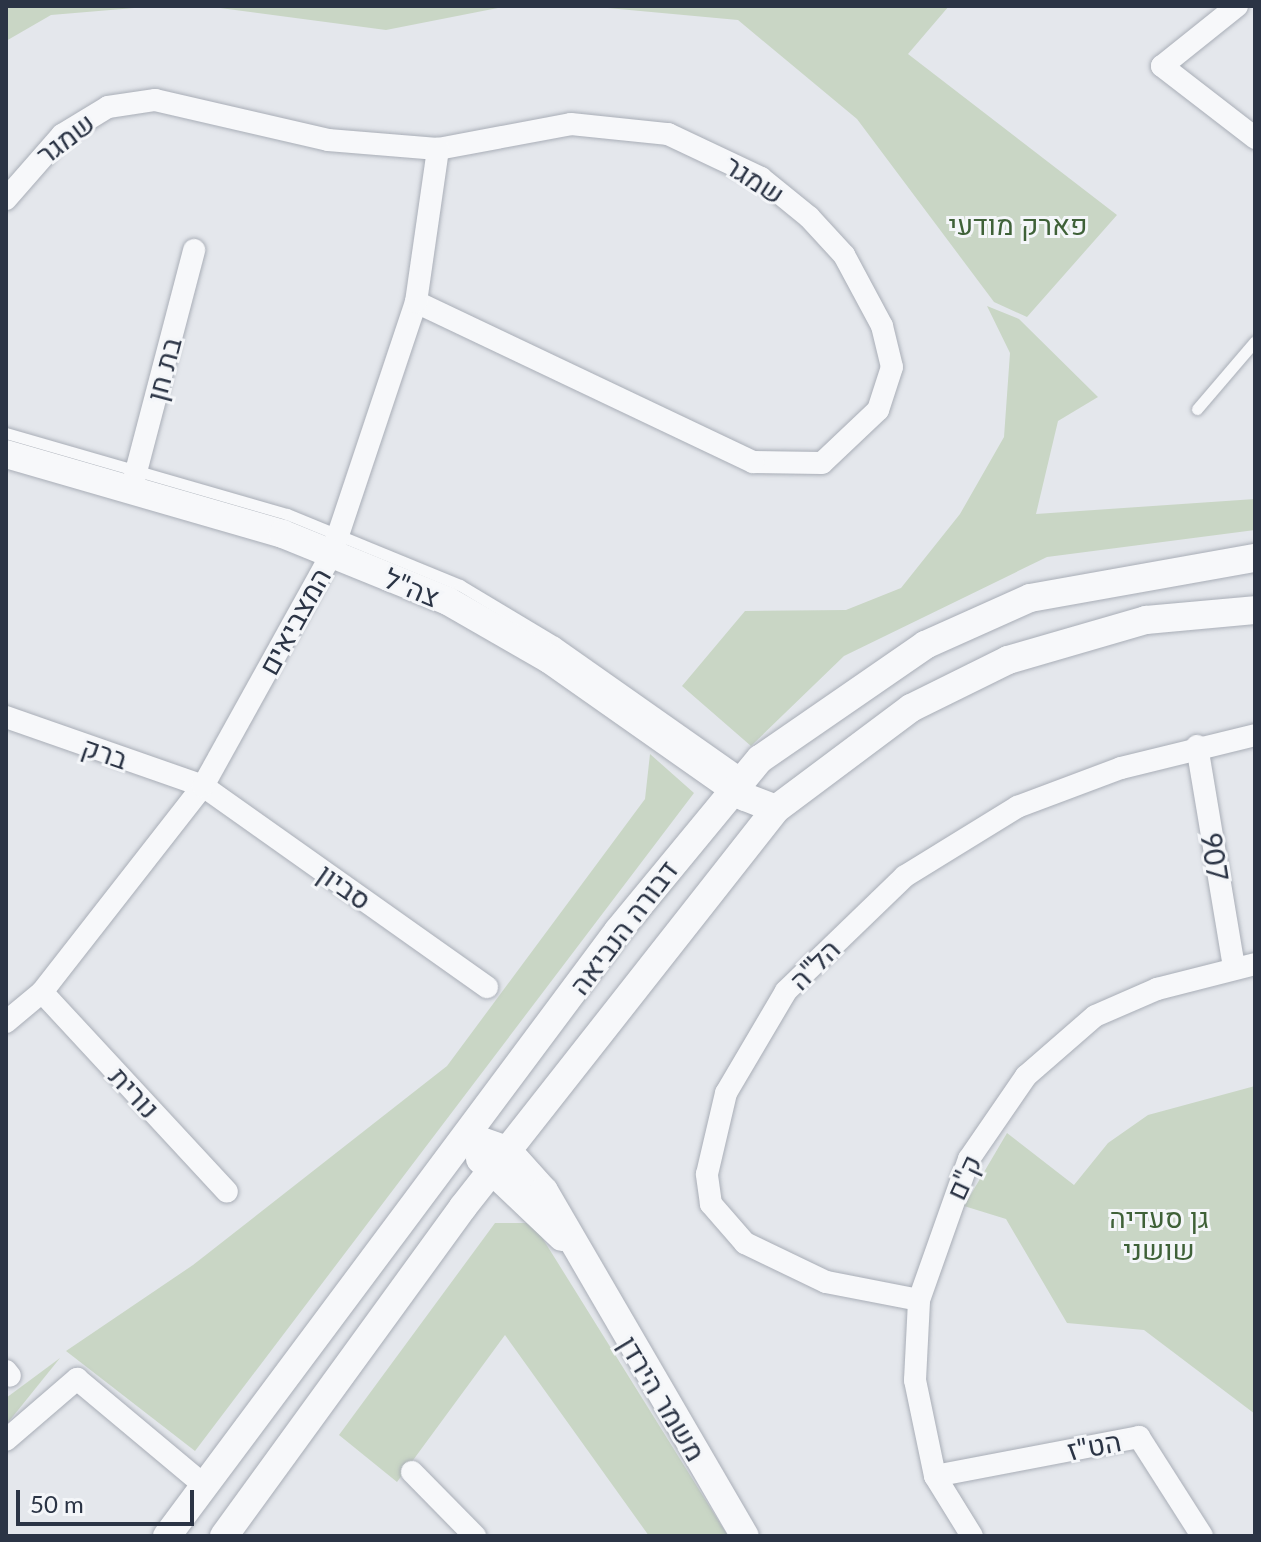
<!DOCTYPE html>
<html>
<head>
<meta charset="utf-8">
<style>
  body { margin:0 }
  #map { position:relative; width:1261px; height:1542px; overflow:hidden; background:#e4e7ec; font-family:Lato,Heebo,sans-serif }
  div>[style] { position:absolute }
  .green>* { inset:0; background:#c9d6c5 }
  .roads { filter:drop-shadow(0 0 2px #a9aeb7) drop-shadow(0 0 2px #a9aeb7) }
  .service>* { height:11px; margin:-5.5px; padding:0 5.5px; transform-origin:5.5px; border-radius:5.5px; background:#f7f8fa }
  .minor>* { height:22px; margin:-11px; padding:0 11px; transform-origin:11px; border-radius:11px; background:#f7f8fa }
  .tertiary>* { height:28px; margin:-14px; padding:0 14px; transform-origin:14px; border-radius:14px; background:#f7f8fa }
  span { translate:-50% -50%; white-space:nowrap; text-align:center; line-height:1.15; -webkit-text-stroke:6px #f4f6f9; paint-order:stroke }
  .street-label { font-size:28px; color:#2b3445 }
  .park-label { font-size:28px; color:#3f6138 }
  .frame { position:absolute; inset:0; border:8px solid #2b3445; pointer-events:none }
  .scale { position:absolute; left:16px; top:1490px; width:178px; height:36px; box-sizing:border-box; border:4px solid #2b3445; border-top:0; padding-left:10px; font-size:24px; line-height:28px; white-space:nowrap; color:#2b3445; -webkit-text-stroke:6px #f4f6f9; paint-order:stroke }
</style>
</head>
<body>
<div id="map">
  <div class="green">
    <i style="clip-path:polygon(6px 6px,158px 6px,51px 15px,6px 41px)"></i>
    <i style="clip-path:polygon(205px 6px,508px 6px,386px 30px)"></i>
    <i style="clip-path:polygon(586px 6px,949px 6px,908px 54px,1117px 215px,1027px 317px,994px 302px,857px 119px,738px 20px)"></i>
    <i style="clip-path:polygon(987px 306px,1019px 319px,1098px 397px,1058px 421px,1036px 514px,1255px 499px,1255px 530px,1047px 557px,844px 656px,751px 746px,682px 686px,745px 611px,846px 610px,901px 588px,960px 514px,1004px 437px,1010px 353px)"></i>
    <i style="clip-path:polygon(650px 754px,694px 793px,195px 1451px,66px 1351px,193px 1265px,447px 1066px,645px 799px)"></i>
    <i style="clip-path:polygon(1255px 1086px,1255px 1414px,1144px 1330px,1067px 1323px,1006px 1219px,964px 1206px,1007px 1133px,1074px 1185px,1108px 1143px,1148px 1115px)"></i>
    <i style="clip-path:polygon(495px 1223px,533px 1223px,728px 1536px,649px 1536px,505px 1335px,397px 1482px,339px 1435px)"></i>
    <i style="clip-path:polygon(60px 1358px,6px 1425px,6px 1398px)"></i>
  </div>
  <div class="roads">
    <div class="service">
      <i style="left:1197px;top:409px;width:89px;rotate:-49.5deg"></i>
      <i style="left:6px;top:433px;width:292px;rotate:16.1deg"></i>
      <i style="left:287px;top:514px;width:187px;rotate:22.3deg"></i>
      <i style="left:460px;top:585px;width:111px;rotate:31deg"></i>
      <i style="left:555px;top:642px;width:231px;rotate:35.1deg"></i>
    </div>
    <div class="minor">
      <i style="left:1237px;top:6px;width:96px;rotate:141.3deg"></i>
      <i style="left:1162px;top:66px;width:118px;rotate:37.7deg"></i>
      <i style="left:6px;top:199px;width:85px;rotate:-48.8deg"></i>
      <i style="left:62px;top:135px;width:54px;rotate:-31.3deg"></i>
      <i style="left:108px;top:107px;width:48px;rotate:-8.5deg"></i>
      <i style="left:155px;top:100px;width:178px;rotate:13deg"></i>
      <i style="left:328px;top:140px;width:110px;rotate:4.7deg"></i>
      <i style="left:438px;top:149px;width:135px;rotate:-10.6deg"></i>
      <i style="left:571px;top:124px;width:98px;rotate:5.9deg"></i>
      <i style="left:668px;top:134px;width:103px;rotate:25.3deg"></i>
      <i style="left:761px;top:178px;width:62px;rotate:39.1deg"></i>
      <i style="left:809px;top:217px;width:52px;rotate:47.4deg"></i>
      <i style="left:844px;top:255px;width:81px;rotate:61.8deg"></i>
      <i style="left:882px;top:326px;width:42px;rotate:76.3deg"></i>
      <i style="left:892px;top:367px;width:45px;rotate:108deg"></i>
      <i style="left:878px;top:410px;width:77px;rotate:136.6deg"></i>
      <i style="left:822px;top:463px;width:69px;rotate:-179.2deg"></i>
      <i style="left:753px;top:462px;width:373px;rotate:-154.6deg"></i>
      <i style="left:132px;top:487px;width:245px;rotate:-75.3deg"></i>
      <i style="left:6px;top:717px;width:209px;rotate:19.3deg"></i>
      <i style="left:203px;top:786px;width:348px;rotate:35.3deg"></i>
      <i style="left:1197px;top:746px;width:225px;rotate:80.5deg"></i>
      <i style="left:42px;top:992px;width:272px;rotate:47.2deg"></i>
      <i style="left:6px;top:1022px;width:47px;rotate:-39.8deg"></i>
      <i style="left:42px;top:992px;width:261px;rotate:-52deg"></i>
      <i style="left:203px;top:786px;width:266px;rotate:-61deg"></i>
      <i style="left:332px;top:553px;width:265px;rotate:-71.5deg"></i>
      <i style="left:416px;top:302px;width:155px;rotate:-81.8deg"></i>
      <i style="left:919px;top:1300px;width:95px;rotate:-169deg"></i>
      <i style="left:826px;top:1282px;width:90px;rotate:-154.3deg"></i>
      <i style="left:745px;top:1243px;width:52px;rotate:-131.1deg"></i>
      <i style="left:711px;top:1204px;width:30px;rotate:-98deg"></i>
      <i style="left:707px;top:1174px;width:83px;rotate:-76.8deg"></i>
      <i style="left:726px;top:1093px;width:118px;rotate:-59.5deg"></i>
      <i style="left:786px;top:991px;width:165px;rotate:-44deg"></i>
      <i style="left:905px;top:876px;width:132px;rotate:-31.6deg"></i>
      <i style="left:1017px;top:807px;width:111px;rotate:-20.6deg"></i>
      <i style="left:1121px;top:768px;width:138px;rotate:-13.8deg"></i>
      <i style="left:6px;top:1371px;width:6px;rotate:51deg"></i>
      <i style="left:6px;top:1440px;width:94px;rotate:-40.7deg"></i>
      <i style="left:77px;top:1379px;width:168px;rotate:39.9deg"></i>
      <i style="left:412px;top:1472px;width:90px;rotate:45.5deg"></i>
      <i style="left:935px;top:1476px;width:208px;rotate:-10.8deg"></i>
      <i style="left:1139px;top:1437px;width:117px;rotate:57.5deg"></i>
      <i style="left:972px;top:1536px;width:70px;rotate:-121.7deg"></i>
      <i style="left:935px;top:1476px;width:98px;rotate:-101.8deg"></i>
      <i style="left:915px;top:1380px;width:80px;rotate:-87.1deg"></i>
      <i style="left:919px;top:1300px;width:150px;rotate:-70.5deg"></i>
      <i style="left:969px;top:1159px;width:101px;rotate:-55.5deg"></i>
      <i style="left:1026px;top:1076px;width:91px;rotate:-41deg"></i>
      <i style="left:1095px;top:1016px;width:68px;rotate:-23.5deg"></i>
      <i style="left:1157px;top:989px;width:101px;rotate:-14.3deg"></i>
    </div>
    <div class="tertiary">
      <i style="left:6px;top:454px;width:288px;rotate:16.1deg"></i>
      <i style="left:283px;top:534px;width:178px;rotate:22.1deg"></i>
      <i style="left:448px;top:601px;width:116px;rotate:29.9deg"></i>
      <i style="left:549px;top:659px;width:240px;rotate:35.1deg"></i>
      <i style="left:745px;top:797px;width:33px;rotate:21deg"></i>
      <i style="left:467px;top:1136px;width:42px;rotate:19.3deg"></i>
      <i style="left:507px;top:1150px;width:55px;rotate:47.9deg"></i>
      <i style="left:544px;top:1191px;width:399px;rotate:59.8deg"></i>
      <i style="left:480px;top:1159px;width:113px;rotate:43.6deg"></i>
      <i style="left:167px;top:1536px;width:755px;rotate:-53.3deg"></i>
      <i style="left:618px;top:931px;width:223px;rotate:-50.5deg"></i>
      <i style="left:760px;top:759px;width:201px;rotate:-34.6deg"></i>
      <i style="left:925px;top:645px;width:115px;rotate:-24.1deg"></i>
      <i style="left:1030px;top:598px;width:229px;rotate:-10.1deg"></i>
      <i style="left:224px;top:1536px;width:407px;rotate:-54deg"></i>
      <i style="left:463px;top:1207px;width:506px;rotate:-51.82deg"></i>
      <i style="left:776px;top:809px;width:169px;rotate:-36.8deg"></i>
      <i style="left:911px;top:708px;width:108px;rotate:-26.3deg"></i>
      <i style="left:1008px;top:660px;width:144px;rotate:-16.2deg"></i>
      <i style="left:1146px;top:620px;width:109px;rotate:-5.2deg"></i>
    </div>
  </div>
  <div class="street-label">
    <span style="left:65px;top:138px;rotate:-37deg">שמגר</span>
    <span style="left:755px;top:179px;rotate:33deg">שמגר</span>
    <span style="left:163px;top:369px;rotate:-75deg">בת חן</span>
    <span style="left:412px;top:587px;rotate:23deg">צה"ל</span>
    <span style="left:294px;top:621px;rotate:-61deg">המצביאים</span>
    <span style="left:105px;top:752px;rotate:19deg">ברק</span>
    <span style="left:1215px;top:857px;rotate:81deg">907</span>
    <span style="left:345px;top:886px;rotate:35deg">סביון</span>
    <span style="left:623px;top:927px;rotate:-53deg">דבורה הנביאה</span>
    <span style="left:814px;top:964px;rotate:-45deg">הל"ה</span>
    <span style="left:135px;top:1092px;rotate:47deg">נורית</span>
    <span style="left:963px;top:1177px;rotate:-65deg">ק"ם</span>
    <span style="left:663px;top:1398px;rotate:59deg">משמר הירדן</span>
    <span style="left:1094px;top:1445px;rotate:-11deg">הט"ז</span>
  </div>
  <div class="park-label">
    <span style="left:1018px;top:224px">פארק מודעי</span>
    <span style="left:1159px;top:1233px">גן סעדיה<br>שושני</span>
  </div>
  <div class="frame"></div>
  <div class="scale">50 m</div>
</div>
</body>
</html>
